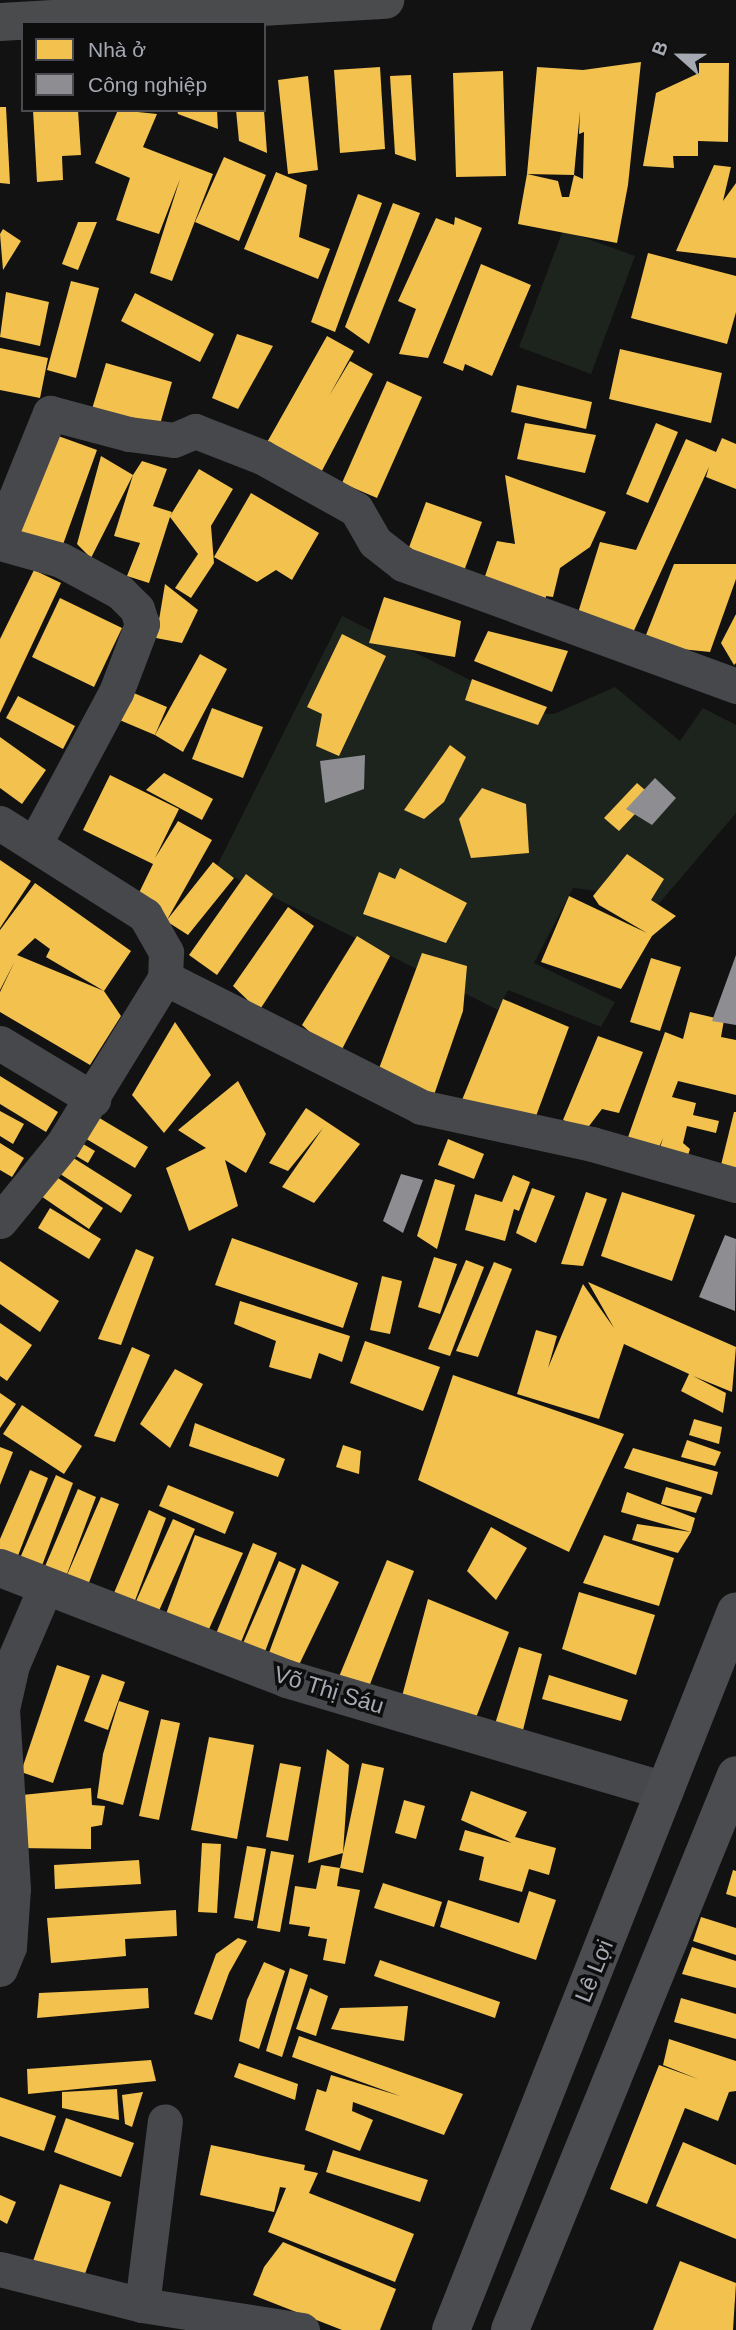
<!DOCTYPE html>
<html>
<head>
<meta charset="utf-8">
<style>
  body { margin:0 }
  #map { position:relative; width:736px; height:2330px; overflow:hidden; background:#121213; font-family:Arial,sans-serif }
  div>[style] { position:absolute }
  .green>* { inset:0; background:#1d231d }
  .homes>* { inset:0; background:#f2c14e }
  .industry>* { inset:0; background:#8d8d92 }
  .minor>* { height:35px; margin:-17.5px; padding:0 17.5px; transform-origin:17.5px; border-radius:17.5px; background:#47484b }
  .tertiary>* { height:38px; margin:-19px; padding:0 19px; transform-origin:19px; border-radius:19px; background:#47484b }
  .secondary>* { height:38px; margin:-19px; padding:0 19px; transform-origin:19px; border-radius:19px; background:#4b4c4f }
  .primary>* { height:38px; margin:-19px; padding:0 19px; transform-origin:19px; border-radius:19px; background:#4a4b4d }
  span { translate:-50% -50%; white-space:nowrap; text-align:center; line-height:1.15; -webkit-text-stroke:7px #0d0d0e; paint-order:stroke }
  .street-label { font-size:23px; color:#a5a9b2 }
  .legend { position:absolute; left:21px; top:21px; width:245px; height:91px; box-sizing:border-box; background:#0d0d0e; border:2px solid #4a4b50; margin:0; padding:9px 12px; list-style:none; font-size:21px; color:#a5a9b2 }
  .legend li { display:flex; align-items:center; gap:14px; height:35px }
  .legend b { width:35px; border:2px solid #4a4b50 }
  .north { position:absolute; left:645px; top:21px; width:70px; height:70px; -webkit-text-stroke:5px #0d0d0e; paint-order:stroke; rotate:291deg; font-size:19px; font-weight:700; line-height:28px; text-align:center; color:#a5a9b2 }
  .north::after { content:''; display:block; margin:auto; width:24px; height:32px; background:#a5a9b2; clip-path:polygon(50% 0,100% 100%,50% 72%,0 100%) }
</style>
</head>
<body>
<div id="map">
  <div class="green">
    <i style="clip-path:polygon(563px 230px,635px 256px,591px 374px,519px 347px)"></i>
    <i style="clip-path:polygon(342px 616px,536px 713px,554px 714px,615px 687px,680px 741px,703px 708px,736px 725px,736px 813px,651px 913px,598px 891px,573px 888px,534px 963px,615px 1002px,601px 1027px,508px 990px,498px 1010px,216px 868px)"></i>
  </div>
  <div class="homes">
    <i style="clip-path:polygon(evenodd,641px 62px,628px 185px,617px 243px,518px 224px,527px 174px,558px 181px,562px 197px,569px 197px,574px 175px,527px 174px,537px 67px,583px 70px,641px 62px,580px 111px,579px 134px,584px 132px,583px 179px,574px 175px,580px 111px)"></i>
    <i style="clip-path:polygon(699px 63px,729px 63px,728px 142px,698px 141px,698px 156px,673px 156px,674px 168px,643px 166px,656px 93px,699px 73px)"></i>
    <i style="clip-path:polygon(380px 67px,385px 149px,340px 153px,334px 70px)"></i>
    <i style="clip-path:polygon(503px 71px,506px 176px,456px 177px,453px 73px)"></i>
    <i style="clip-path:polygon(411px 75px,416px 161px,395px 154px,390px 76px)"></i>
    <i style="clip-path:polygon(308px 76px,318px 170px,288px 174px,278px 80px)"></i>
    <i style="clip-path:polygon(0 107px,6px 107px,10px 184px,0 183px)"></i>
    <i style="clip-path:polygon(33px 110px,78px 110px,81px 155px,62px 156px,63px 180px,37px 182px)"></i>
    <i style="clip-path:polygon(118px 110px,157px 114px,143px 147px,213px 174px,172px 281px,150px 273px,180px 179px,159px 234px,116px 220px,130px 178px,95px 163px)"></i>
    <i style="clip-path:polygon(177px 110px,217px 110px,218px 129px,178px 114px)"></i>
    <i style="clip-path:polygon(236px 110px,264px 110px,267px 153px,239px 141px)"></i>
    <i style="clip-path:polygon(224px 157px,266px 175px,239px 241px,195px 222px)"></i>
    <i style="clip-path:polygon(714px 165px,731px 167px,723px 201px,736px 183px,736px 258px,676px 251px)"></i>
    <i style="clip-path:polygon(276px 172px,307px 185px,299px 237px,330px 249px,318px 279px,244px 249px)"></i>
    <i style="clip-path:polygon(358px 194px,382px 203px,335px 332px,311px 322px)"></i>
    <i style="clip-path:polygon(393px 203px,420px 213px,369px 344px,345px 327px)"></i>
    <i style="clip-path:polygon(455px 217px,482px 228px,428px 358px,399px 354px,416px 309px,398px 301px,436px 218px,454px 225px)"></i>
    <i style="clip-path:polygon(78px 222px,97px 222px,78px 270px,62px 264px)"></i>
    <i style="clip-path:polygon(3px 229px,21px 241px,3px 270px,0 234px)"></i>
    <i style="clip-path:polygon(648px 253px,736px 276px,736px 312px,727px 344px,631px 318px)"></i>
    <i style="clip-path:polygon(481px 264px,531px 285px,492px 376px,465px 364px,463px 371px,443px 363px)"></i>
    <i style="clip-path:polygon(71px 281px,99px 288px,76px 378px,47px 370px)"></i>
    <i style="clip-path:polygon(6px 292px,49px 302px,40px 346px,0 337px)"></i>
    <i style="clip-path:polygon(135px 293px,214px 334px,200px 362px,121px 321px)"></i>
    <i style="clip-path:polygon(237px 334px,273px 346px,238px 409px,212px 398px)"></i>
    <i style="clip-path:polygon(327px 336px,354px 351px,329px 396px,350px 361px,373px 374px,315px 484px,261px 453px)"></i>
    <i style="clip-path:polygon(0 348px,48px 358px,40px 398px,0 390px)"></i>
    <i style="clip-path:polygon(620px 349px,722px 373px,711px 423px,609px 399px)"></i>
    <i style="clip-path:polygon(106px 363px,172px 382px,159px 428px,92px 409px)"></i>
    <i style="clip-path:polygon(387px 381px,422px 397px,377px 498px,342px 483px)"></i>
    <i style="clip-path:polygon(517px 385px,592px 402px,586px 429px,511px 412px)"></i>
    <i style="clip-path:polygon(525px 423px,596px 435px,585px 473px,517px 459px)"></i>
    <i style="clip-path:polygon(656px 423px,678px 432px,648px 503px,626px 494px)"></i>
    <i style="clip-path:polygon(50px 433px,97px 450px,61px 550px,14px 533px)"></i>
    <i style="clip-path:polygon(722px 438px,736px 444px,736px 489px,706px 477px,709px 467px,631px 637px,577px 616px,600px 542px,636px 550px,686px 439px,716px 452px)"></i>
    <i style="clip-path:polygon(101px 456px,133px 475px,142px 461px,167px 469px,153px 506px,172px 512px,170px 516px,199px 469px,233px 489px,211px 526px,214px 563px,191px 598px,175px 588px,198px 554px,170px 517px,149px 583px,127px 576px,140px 543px,114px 536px,133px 475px,91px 558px,77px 544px)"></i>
    <i style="clip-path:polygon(505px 475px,606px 512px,590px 547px,560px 568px,553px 597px,546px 596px,545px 603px,482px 585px,497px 541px,515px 544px)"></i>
    <i style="clip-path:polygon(251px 493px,319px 533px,292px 580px,276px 570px,257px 582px,214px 557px)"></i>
    <i style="clip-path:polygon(426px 502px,482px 522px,464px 571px,408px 550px)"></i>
    <i style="clip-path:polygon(674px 564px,736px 564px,736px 579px,710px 652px,642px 645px)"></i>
    <i style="clip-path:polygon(34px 570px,61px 583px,0 713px,0 639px)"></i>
    <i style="clip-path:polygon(165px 584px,198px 610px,182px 643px,156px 638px)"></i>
    <i style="clip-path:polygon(384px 597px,461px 621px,455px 657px,369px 643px)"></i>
    <i style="clip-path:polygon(60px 598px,122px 628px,94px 687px,32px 657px)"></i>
    <i style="clip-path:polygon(736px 614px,736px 663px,734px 665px,721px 643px)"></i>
    <i style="clip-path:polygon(488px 631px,568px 651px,552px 692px,474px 661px)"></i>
    <i style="clip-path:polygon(342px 634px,386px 656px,339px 756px,316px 746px,322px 714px,307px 707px)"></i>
    <i style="clip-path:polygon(200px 654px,227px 669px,183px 752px,155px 735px)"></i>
    <i style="clip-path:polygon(472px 679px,547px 707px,538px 725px,465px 700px)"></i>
    <i style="clip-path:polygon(122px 688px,167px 707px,155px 735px,110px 716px)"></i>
    <i style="clip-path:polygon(18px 696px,75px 726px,63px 749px,6px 718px)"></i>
    <i style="clip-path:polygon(212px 708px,263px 727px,243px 778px,192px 759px)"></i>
    <i style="clip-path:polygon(0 737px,46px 770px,22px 804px,0 788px)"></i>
    <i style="clip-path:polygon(450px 745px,466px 757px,444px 802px,424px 819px,404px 810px)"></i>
    <i style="clip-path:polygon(164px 773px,213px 799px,202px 820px,146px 790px)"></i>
    <i style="clip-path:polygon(110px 775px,179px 809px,155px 858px,178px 821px,212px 840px,167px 920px,213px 862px,234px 878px,188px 935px,135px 901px,153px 864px,83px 830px)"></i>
    <i style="clip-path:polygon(637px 783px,652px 796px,619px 831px,604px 818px)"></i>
    <i style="clip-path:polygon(482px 788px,526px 804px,529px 853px,471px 858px,459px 819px)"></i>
    <i style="clip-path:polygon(627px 854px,664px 879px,651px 900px,676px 916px,652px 936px,621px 989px,541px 962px,569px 896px,647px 933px,599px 905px,593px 896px)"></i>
    <i style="clip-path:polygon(0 860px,31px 881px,0 928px)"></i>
    <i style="clip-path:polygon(400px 868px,467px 903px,446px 943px,363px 914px,379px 872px,395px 879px)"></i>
    <i style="clip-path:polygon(246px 874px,273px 894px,217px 975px,189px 955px)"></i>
    <i style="clip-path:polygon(evenodd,35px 883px,131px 951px,104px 991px,121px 1016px,90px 1065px,0 1012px,0 992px,15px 961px,0 990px,0 930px,35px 883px,35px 938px,50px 949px,46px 957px,104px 991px,17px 955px,35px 938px)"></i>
    <i style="clip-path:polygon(288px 907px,314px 926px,259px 1011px,233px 986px)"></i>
    <i style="clip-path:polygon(357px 936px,390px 956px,338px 1057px,302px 1025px)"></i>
    <i style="clip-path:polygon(422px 953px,467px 966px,463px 1011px,434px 1095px,374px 1082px)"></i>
    <i style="clip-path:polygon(651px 958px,681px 967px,660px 1031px,630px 1022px)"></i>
    <i style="clip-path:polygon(503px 999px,569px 1027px,532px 1127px,460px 1105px)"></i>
    <i style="clip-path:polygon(690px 1012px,724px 1020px,721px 1037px,736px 1040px,736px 1095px,678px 1081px,672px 1097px,696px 1103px,693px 1115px,719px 1121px,716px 1133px,687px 1126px,683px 1143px,690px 1149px,685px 1165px,657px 1158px,663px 1138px,658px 1150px,627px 1140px,665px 1032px,683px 1039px)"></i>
    <i style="clip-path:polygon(175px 1022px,211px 1075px,164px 1133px,132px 1095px)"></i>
    <i style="clip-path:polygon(598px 1036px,643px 1052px,619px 1113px,602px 1109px,586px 1130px,563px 1120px)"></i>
    <i style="clip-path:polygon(0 1076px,58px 1112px,46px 1132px,0 1104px)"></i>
    <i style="clip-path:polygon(238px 1081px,266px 1134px,246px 1173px,225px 1160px,238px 1206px,189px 1231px,166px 1168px,206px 1148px,178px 1130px)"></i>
    <i style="clip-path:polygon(306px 1108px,360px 1144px,314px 1203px,282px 1187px,323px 1128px,288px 1171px,269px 1163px)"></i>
    <i style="clip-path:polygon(86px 1110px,148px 1147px,135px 1168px,73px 1131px)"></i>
    <i style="clip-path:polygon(0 1111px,24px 1124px,13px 1144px,0 1136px)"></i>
    <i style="clip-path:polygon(734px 1112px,736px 1112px,736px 1175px,720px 1169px)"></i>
    <i style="clip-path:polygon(73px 1138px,95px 1151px,88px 1163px,66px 1150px)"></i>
    <i style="clip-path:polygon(448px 1139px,484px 1154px,474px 1179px,438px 1165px)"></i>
    <i style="clip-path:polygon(0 1143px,24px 1158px,12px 1177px,0 1170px)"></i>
    <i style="clip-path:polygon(64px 1152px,132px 1195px,121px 1213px,54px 1170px)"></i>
    <i style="clip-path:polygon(52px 1174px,103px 1208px,89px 1229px,38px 1194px)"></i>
    <i style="clip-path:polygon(513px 1175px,530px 1182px,519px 1211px,514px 1209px,505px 1241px,465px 1230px,475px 1194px,502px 1202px)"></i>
    <i style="clip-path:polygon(435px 1179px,455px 1185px,437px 1249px,417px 1236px)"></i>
    <i style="clip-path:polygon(532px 1188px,555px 1196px,536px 1243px,516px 1233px)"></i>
    <i style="clip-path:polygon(586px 1192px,607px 1199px,583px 1266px,561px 1264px)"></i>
    <i style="clip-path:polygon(622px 1192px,695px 1215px,672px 1281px,601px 1256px)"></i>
    <i style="clip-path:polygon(50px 1208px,101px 1239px,89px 1259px,38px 1228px)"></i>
    <i style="clip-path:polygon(232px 1238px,358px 1283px,343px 1328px,215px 1285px)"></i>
    <i style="clip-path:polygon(136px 1249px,154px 1257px,121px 1345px,98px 1339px)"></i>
    <i style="clip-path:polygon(434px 1257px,457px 1264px,440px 1314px,418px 1307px)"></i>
    <i style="clip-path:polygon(466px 1260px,484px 1267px,450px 1356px,428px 1349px)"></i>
    <i style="clip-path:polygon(0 1261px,59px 1301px,40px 1332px,0 1304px)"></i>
    <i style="clip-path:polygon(494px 1262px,512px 1269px,478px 1357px,456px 1351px)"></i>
    <i style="clip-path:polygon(382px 1276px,402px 1281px,390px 1334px,370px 1330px)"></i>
    <i style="clip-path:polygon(588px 1282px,736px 1347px,732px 1392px,693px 1376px,726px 1393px,723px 1413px,681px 1391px,689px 1374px,624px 1344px,599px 1419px,517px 1394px,536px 1330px,557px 1336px,548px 1368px,583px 1284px,614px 1328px)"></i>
    <i style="clip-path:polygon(240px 1301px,350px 1336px,342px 1362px,319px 1353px,311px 1379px,269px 1367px,276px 1341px,234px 1324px)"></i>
    <i style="clip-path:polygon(0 1323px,32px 1345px,7px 1381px,0 1376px)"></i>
    <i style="clip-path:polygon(365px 1341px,440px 1367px,423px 1411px,350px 1383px)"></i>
    <i style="clip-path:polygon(132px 1347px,150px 1355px,115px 1442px,94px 1436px)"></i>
    <i style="clip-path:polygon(175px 1369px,203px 1384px,170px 1448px,140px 1424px)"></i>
    <i style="clip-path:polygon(453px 1375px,624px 1434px,569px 1552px,418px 1480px)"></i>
    <i style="clip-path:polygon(0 1393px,16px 1404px,0 1428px)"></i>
    <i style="clip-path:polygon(22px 1405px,82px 1446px,64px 1474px,3px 1434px)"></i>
    <i style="clip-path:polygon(694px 1419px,722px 1427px,719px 1444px,689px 1435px)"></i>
    <i style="clip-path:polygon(195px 1423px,285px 1459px,278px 1477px,189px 1446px)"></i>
    <i style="clip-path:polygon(687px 1440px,721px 1452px,715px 1466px,681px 1457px)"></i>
    <i style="clip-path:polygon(343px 1445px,361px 1451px,359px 1474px,336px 1467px)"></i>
    <i style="clip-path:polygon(0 1447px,13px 1452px,0 1485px)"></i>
    <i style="clip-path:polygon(633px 1448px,718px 1472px,712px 1495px,624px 1468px)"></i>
    <i style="clip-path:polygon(30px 1470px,48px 1478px,14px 1566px,0 1562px,0 1539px)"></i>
    <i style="clip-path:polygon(56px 1475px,73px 1483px,40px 1571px,17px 1565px)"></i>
    <i style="clip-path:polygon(168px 1485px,234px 1512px,225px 1534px,159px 1506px)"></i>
    <i style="clip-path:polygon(666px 1487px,702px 1497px,696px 1513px,661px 1504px)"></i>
    <i style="clip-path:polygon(78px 1489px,96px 1497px,64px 1582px,101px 1497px,119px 1504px,85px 1593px,40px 1578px)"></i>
    <i style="clip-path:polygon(627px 1492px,695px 1518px,691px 1532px,678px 1553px,632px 1540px,637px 1524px,691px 1532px,621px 1512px)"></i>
    <i style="clip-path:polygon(149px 1510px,166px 1518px,133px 1606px,111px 1600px)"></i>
    <i style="clip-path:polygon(173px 1519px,195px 1529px,155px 1620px,132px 1610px)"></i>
    <i style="clip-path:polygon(491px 1527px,527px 1548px,496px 1600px,467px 1571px)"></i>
    <i style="clip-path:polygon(195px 1535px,243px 1553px,205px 1638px,163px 1622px)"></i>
    <i style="clip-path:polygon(604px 1535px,674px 1558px,659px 1606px,583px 1583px)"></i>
    <i style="clip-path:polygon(253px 1543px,277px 1553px,237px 1652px,213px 1641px)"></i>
    <i style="clip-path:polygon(387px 1560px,414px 1571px,367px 1692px,336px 1684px)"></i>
    <i style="clip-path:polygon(279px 1561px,296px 1569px,263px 1657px,240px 1650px)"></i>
    <i style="clip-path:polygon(302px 1564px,339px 1582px,297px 1669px,267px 1658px)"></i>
    <i style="clip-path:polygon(579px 1592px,655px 1615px,636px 1675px,562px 1649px)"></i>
    <i style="clip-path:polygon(428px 1599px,509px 1632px,472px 1728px,401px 1700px)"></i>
    <i style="clip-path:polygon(519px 1647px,542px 1654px,522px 1734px,495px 1724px)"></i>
    <i style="clip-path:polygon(57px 1665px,90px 1676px,53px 1783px,21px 1772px)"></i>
    <i style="clip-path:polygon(102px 1674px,125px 1682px,108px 1730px,84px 1721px)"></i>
    <i style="clip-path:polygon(549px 1675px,628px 1700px,621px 1721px,542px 1699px)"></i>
    <i style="clip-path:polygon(119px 1701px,149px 1711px,123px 1805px,97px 1798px,103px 1754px)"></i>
    <i style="clip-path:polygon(161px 1719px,180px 1723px,159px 1820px,139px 1816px)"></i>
    <i style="clip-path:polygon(209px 1737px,254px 1745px,237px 1839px,191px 1830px)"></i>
    <i style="clip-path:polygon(327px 1749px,349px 1765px,343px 1853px,362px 1763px,384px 1768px,363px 1873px,340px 1868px,337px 1886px,360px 1890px,345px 1964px,323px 1960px,327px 1939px,308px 1936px,310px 1927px,289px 1924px,295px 1886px,316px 1889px,321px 1865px,340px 1868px,343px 1853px,308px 1863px)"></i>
    <i style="clip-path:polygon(280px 1763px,301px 1767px,288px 1841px,266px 1837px)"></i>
    <i style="clip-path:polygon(91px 1788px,92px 1805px,105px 1806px,102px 1825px,91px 1827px,91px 1849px,16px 1848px,22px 1795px)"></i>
    <i style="clip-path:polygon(471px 1791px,527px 1812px,515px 1837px,556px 1848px,549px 1875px,529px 1869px,522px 1892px,479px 1880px,484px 1857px,459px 1850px,465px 1830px,512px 1843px,461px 1820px)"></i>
    <i style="clip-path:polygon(404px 1800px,425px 1806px,416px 1839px,395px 1833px)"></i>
    <i style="clip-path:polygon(202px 1843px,221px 1844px,217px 1913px,198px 1912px)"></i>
    <i style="clip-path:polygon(247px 1846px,266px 1849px,253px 1921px,234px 1918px)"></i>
    <i style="clip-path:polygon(271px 1851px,294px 1855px,280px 1932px,257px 1928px)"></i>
    <i style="clip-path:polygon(139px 1860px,141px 1884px,55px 1889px,54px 1865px)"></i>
    <i style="clip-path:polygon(733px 1870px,736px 1871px,736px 1897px,726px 1894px)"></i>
    <i style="clip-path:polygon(383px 1883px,442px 1902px,434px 1927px,374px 1908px)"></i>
    <i style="clip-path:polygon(529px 1891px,556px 1900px,536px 1960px,440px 1927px,448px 1900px,519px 1923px)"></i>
    <i style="clip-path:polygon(176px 1910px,177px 1936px,125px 1939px,126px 1956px,51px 1963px,47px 1918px)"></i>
    <i style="clip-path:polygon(701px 1917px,736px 1928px,736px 1955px,693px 1941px)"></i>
    <i style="clip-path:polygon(238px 1938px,247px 1941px,229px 1973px,212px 2020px,194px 2014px,216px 1954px)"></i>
    <i style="clip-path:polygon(692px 1947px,736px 1961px,736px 1988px,682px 1974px)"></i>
    <i style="clip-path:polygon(380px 1960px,500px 2002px,495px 2018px,374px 1976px)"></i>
    <i style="clip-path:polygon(264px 1962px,285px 1971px,259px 2049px,239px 2041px,247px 2000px)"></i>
    <i style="clip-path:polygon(290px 1968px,308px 1975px,282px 2057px,266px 2051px)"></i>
    <i style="clip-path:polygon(148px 1988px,149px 2008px,37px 2018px,39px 1993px)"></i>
    <i style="clip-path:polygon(310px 1988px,328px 1996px,316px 2036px,296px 2029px)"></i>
    <i style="clip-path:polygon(681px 1998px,736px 2014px,736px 2039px,674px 2022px)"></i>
    <i style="clip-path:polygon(408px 2006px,404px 2041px,331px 2029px,340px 2008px)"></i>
    <i style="clip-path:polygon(299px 2036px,463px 2094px,444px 2135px,353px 2102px,352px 2111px,373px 2120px,360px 2151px,305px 2130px,317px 2089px,326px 2092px,331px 2075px,400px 2096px,292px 2057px)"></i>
    <i style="clip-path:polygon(669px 2039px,736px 2061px,736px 2091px,729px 2092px,718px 2121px,685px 2108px,647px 2204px,610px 2189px,659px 2065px,698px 2079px,663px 2065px)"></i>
    <i style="clip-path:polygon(151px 2060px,156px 2081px,28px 2094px,27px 2069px)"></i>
    <i style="clip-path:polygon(239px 2063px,298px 2084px,295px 2100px,234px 2077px)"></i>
    <i style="clip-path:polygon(117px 2089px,119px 2120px,62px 2108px,62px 2092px)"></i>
    <i style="clip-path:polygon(143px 2092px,132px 2127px,125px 2124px,122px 2095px)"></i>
    <i style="clip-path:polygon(0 2097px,56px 2116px,44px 2151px,0 2136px)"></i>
    <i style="clip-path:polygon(66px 2118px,134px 2143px,121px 2177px,54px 2152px)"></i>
    <i style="clip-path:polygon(683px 2142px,736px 2165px,736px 2239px,656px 2206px)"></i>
    <i style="clip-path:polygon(211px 2145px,305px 2165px,304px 2170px,318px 2173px,309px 2193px,414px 2234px,395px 2282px,268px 2232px,286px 2188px,280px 2187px,274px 2212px,200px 2195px)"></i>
    <i style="clip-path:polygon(333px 2150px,428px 2180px,420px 2202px,326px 2172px)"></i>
    <i style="clip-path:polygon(60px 2184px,111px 2202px,82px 2282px,32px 2264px)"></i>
    <i style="clip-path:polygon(0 2195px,16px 2202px,7px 2224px,0 2220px)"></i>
    <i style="clip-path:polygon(283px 2242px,396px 2289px,380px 2330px,342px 2330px,253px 2295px,264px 2267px)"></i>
    <i style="clip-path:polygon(680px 2261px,736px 2283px,733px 2330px,653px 2330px)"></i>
  </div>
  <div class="industry">
    <i style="clip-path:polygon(365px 755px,364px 789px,325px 803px,320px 761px)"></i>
    <i style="clip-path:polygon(655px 778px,676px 798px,652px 825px,626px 809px)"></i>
    <i style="clip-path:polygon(736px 955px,736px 1025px,712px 1021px)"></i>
    <i style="clip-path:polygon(401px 1174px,423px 1180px,403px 1233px,383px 1221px)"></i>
    <i style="clip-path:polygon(725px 1235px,736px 1239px,735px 1311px,699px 1297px)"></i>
  </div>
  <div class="minor">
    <i style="left:0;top:536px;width:133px;rotate:-67.9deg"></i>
    <i style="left:50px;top:413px;width:82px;rotate:14.9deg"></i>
    <i style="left:129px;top:434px;width:45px;rotate:7.6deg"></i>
    <i style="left:174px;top:440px;width:23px;rotate:-23deg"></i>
    <i style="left:195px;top:431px;width:72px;rotate:21.2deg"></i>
    <i style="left:262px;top:457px;width:107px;rotate:29deg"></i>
    <i style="left:356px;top:509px;width:38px;rotate:60deg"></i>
    <i style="left:375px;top:542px;width:36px;rotate:38deg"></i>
    <i style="left:403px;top:564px;width:355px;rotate:20.1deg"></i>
    <i style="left:0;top:543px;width:63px;rotate:15.6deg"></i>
    <i style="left:61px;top:560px;width:67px;rotate:28.5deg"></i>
    <i style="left:120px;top:592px;width:24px;rotate:45deg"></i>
    <i style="left:137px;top:609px;width:16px;rotate:72deg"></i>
    <i style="left:142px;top:624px;width:73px;rotate:110.9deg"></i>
    <i style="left:116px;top:692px;width:171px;rotate:118.2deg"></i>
    <i style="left:0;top:823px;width:172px;rotate:32.4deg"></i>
    <i style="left:145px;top:915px;width:43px;rotate:60.4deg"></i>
    <i style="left:166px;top:952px;width:26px;rotate:92deg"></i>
    <i style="left:165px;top:978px;width:287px;rotate:26.7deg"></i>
    <i style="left:421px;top:1107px;width:175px;rotate:12.2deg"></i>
    <i style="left:592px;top:1144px;width:150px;rotate:15.9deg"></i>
    <i style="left:0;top:1043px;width:109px;rotate:31.1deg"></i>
    <i style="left:0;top:1221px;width:99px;rotate:-50.7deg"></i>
    <i style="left:63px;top:1144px;width:195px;rotate:-58.4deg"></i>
    <i style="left:0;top:1969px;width:24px;rotate:-68deg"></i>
    <i style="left:9px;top:1947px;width:58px;rotate:-86.1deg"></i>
    <i style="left:13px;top:1889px;width:180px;rotate:-93.5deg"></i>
    <i style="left:2px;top:1709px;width:45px;rotate:-77.2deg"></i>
    <i style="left:12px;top:1665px;width:86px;rotate:-66.7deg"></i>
    <i style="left:0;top:2269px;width:146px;rotate:14.2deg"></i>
    <i style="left:142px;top:2305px;width:162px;rotate:8.9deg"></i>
    <i style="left:142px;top:2305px;width:185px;rotate:-82.9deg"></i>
  </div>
  <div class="tertiary">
    <i style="left:0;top:1568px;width:308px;rotate:21.1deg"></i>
    <i style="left:287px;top:1679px;width:394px;rotate:16.5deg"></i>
  </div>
  <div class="secondary">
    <i style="left:451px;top:2330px;width:773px;rotate:-68.38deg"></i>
    <i style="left:510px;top:2330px;width:599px;rotate:-67.84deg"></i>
  </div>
  <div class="primary">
    <i style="left:0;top:22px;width:386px;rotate:-3.3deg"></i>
  </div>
  <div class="street-label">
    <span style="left:329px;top:1690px;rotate:17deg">Võ Thị Sáu</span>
    <span style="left:594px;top:1971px;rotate:-68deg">Lê Lợi</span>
  </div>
  <ul class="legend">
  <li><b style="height:19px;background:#f2c14e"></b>Nhà ở</li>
  <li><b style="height:19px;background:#8d8d92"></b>Công nghiệp</li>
  </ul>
  <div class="north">B</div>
</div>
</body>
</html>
